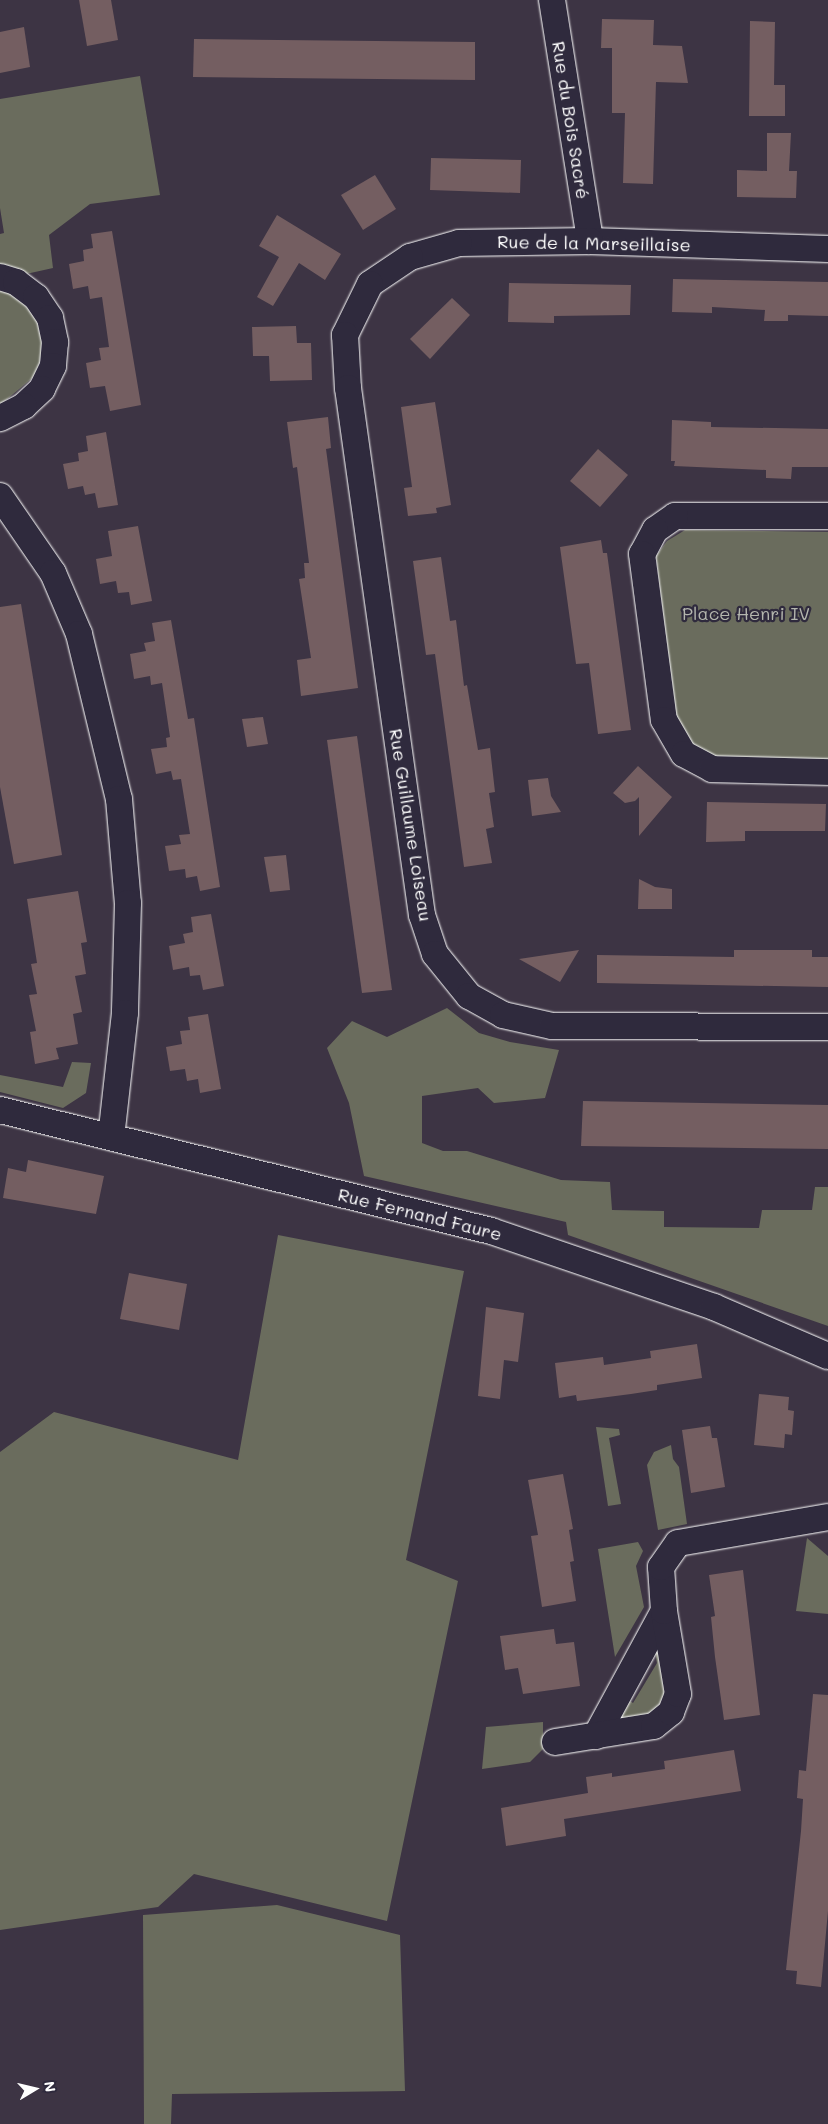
<!DOCTYPE html>
<html>
<head>
<meta charset="utf-8">
<style>
  body { margin:0 }
  #map { position:relative; width:828px; height:2124px; overflow:hidden; background:#3d3444; font-family:Mali,sans-serif }
  div>[style] { position:absolute }
  .green>* { inset:0; background:#6a6c5d }
  .building>* { inset:0; background:#745e61 }
  .roads { filter:drop-shadow(0 0 1px #fff) drop-shadow(0 0 1px #fff) }
  .minor>* { height:26px; margin:-13px; padding:0 13px; transform-origin:13px; border-radius:13px; background:#2f2a3d }
  span { translate:-50% -50%; white-space:nowrap; text-align:center; line-height:1.15; -webkit-text-stroke:4.5px #2f2a3d; paint-order:stroke }
  .street-label { font-size:18px; color:#fff }
  .park-label { font-size:18px; color:#b4b6ae }
  .north { position:absolute; left:10px; top:2064px; width:50px; height:50px; -webkit-text-stroke:4px #2f2a3d; paint-order:stroke; rotate:81deg; font-size:14px; font-weight:700; line-height:20px; text-align:center; color:#fff }
  .north::after { content:''; display:block; margin:auto; width:18px; height:22px; background:#fff; clip-path:polygon(50% 0,100% 100%,50% 72%,0 100%) }
</style>
</head>
<body>
<div id="map">
  <div class="green">
    <i style="clip-path:polygon(140px 76px,160px 195px,90px 204px,49px 235px,53px 268px,26px 274px,0 265px,0 234px,4px 233px,0 208px,0 99px)"></i>
    <i style="clip-path:polygon(0 285px,32px 306px,45px 344px,36px 375px,0 405px)"></i>
    <i style="clip-path:polygon(685px 530px,828px 532px,828px 760px,710px 759px,690px 750px,676px 726px,656px 556px,667px 541px)"></i>
    <i style="clip-path:polygon(447px 1008px,479px 1033px,510px 1042px,559px 1050px,545px 1098px,494px 1103px,478px 1088px,422px 1096px,422px 1143px,443px 1151px,467px 1151px,561px 1180px,610px 1182px,612px 1210px,664px 1211px,664px 1227px,759px 1228px,762px 1210px,812px 1210px,815px 1187px,828px 1187px,828px 1326px,568px 1235px,566px 1222px,364px 1176px,349px 1103px,327px 1048px,352px 1021px,387px 1037px)"></i>
    <i style="clip-path:polygon(72px 1062px,91px 1063px,86px 1093px,63px 1108px,0 1092px,0 1075px,63px 1087px)"></i>
    <i style="clip-path:polygon(278px 1235px,464px 1271px,406px 1560px,458px 1581px,387px 1921px,194px 1874px,158px 1907px,0 1930px,0 1452px,54px 1412px,238px 1460px)"></i>
    <i style="clip-path:polygon(596px 1427px,619px 1429px,620px 1435px,609px 1438px,621px 1504px,608px 1506px)"></i>
    <i style="clip-path:polygon(671px 1445px,673px 1459px,679px 1467px,687px 1524px,658px 1530px,647px 1465px,654px 1452px)"></i>
    <i style="clip-path:polygon(807px 1538px,828px 1556px,828px 1614px,796px 1611px)"></i>
    <i style="clip-path:polygon(638px 1542px,643px 1551px,636px 1566px,644px 1607px,615px 1657px,598px 1549px)"></i>
    <i style="clip-path:polygon(660px 1635px,670px 1694px,654px 1719px,619px 1720px,622px 1696px,633px 1703px,657px 1663px,654px 1646px)"></i>
    <i style="clip-path:polygon(543px 1722px,543px 1749px,530px 1762px,482px 1769px,486px 1727px)"></i>
    <i style="clip-path:polygon(277px 1905px,400px 1935px,405px 2091px,172px 2094px,171px 2124px,144px 2124px,143px 1915px)"></i>
  </div>
  <div class="building">
    <i style="clip-path:polygon(79px 0,111px 0,118px 40px,87px 46px)"></i>
    <i style="clip-path:polygon(602px 19px,654px 20px,653px 45px,682px 46px,688px 83px,656px 82px,653px 184px,623px 183px,625px 113px,612px 113px,612px 48px,601px 48px)"></i>
    <i style="clip-path:polygon(750px 21px,775px 22px,774px 85px,785px 85px,785px 116px,749px 116px)"></i>
    <i style="clip-path:polygon(24px 27px,30px 67px,0 73px,0 32px)"></i>
    <i style="clip-path:polygon(194px 39px,475px 42px,475px 80px,193px 77px)"></i>
    <i style="clip-path:polygon(767px 133px,791px 133px,789px 171px,797px 171px,796px 198px,737px 197px,737px 170px,767px 171px)"></i>
    <i style="clip-path:polygon(431px 158px,521px 160px,520px 193px,430px 190px)"></i>
    <i style="clip-path:polygon(375px 175px,396px 209px,363px 230px,341px 195px)"></i>
    <i style="clip-path:polygon(277px 215px,341px 254px,325px 280px,299px 263px,273px 306px,257px 297px,279px 257px,259px 246px)"></i>
    <i style="clip-path:polygon(112px 231px,141px 405px,110px 411px,105px 386px,90px 388px,86px 363px,101px 360px,99px 348px,109px 347px,102px 297px,90px 299px,88px 286px,73px 289px,69px 264px,84px 261px,83px 250px,93px 248px,91px 234px)"></i>
    <i style="clip-path:polygon(673px 279px,828px 282px,828px 316px,788px 315px,788px 321px,764px 321px,765px 310px,712px 307px,712px 313px,672px 312px)"></i>
    <i style="clip-path:polygon(509px 283px,631px 285px,630px 315px,554px 316px,554px 323px,508px 322px)"></i>
    <i style="clip-path:polygon(452px 298px,470px 315px,430px 359px,410px 339px)"></i>
    <i style="clip-path:polygon(296px 326px,297px 343px,311px 343px,312px 380px,270px 381px,269px 356px,253px 356px,252px 327px)"></i>
    <i style="clip-path:polygon(435px 402px,451px 505px,436px 508px,437px 513px,408px 516px,404px 488px,412px 487px,401px 407px)"></i>
    <i style="clip-path:polygon(328px 417px,331px 448px,326px 449px,358px 688px,301px 696px,297px 660px,311px 658px,299px 579px,305px 578px,304px 563px,309px 563px,297px 467px,293px 468px,287px 422px)"></i>
    <i style="clip-path:polygon(672px 420px,711px 422px,711px 427px,828px 429px,828px 467px,792px 467px,791px 479px,766px 478px,766px 470px,674px 466px,675px 461px,671px 461px)"></i>
    <i style="clip-path:polygon(106px 432px,118px 505px,98px 508px,95px 493px,85px 495px,83px 486px,68px 489px,63px 464px,79px 461px,78px 453px,88px 451px,86px 436px)"></i>
    <i style="clip-path:polygon(598px 449px,628px 475px,600px 507px,570px 481px)"></i>
    <i style="clip-path:polygon(138px 526px,152px 601px,131px 605px,129px 592px,118px 593px,116px 581px,100px 584px,96px 559px,112px 556px,108px 531px)"></i>
    <i style="clip-path:polygon(601px 540px,603px 553px,607px 553px,631px 730px,598px 734px,589px 663px,576px 664px,560px 547px)"></i>
    <i style="clip-path:polygon(441px 557px,450px 621px,456px 620px,464px 686px,467px 685px,478px 750px,490px 748px,495px 792px,489px 793px,494px 827px,486px 829px,492px 863px,464px 867px,435px 654px,426px 655px,413px 561px)"></i>
    <i style="clip-path:polygon(21px 604px,62px 855px,14px 864px,0 787px,0 607px)"></i>
    <i style="clip-path:polygon(171px 620px,188px 719px,194px 718px,220px 887px,200px 891px,197px 876px,186px 878px,185px 869px,169px 871px,165px 846px,181px 844px,179px 835px,190px 834px,181px 779px,173px 780px,171px 771px,156px 774px,151px 749px,167px 747px,166px 738px,170px 737px,162px 683px,151px 685px,150px 676px,134px 679px,130px 654px,146px 651px,144px 643px,155px 641px,152px 623px)"></i>
    <i style="clip-path:polygon(263px 717px,268px 744px,247px 747px,242px 719px)"></i>
    <i style="clip-path:polygon(357px 736px,392px 990px,362px 993px,327px 740px)"></i>
    <i style="clip-path:polygon(638px 766px,672px 797px,639px 836px,639px 797px,635px 801px,625px 803px,613px 793px)"></i>
    <i style="clip-path:polygon(548px 778px,551px 796px,561px 812px,532px 816px,528px 780px)"></i>
    <i style="clip-path:polygon(707px 802px,826px 804px,825px 831px,745px 831px,745px 841px,706px 842px)"></i>
    <i style="clip-path:polygon(286px 855px,290px 890px,270px 892px,264px 857px)"></i>
    <i style="clip-path:polygon(639px 879px,655px 887px,672px 889px,672px 909px,638px 909px)"></i>
    <i style="clip-path:polygon(78px 891px,87px 942px,81px 943px,86px 974px,75px 976px,82px 1012px,73px 1014px,78px 1044px,56px 1048px,59px 1059px,35px 1064px,30px 1032px,36px 1031px,29px 995px,37px 994px,31px 964px,37px 963px,27px 899px)"></i>
    <i style="clip-path:polygon(211px 914px,224px 986px,203px 990px,200px 975px,190px 976px,189px 967px,173px 970px,169px 946px,185px 943px,183px 934px,193px 932px,191px 917px)"></i>
    <i style="clip-path:polygon(579px 950px,560px 982px,519px 959px)"></i>
    <i style="clip-path:polygon(734px 950px,812px 950px,812px 957px,828px 957px,828px 987px,597px 983px,597px 955px,734px 957px)"></i>
    <i style="clip-path:polygon(208px 1014px,221px 1089px,200px 1093px,198px 1079px,187px 1081px,185px 1069px,170px 1071px,166px 1047px,182px 1044px,180px 1031px,190px 1030px,188px 1017px)"></i>
    <i style="clip-path:polygon(583px 1101px,828px 1105px,828px 1149px,581px 1146px)"></i>
    <i style="clip-path:polygon(28px 1160px,104px 1176px,96px 1214px,3px 1198px,8px 1168px,26px 1172px)"></i>
    <i style="clip-path:polygon(129px 1273px,187px 1284px,179px 1330px,120px 1319px)"></i>
    <i style="clip-path:polygon(486px 1307px,524px 1313px,518px 1362px,504px 1360px,500px 1399px,478px 1396px)"></i>
    <i style="clip-path:polygon(697px 1344px,702px 1378px,657px 1385px,657px 1390px,631px 1394px,577px 1401px,576px 1395px,559px 1398px,555px 1363px,603px 1357px,604px 1365px,651px 1358px,650px 1351px)"></i>
    <i style="clip-path:polygon(759px 1394px,789px 1397px,788px 1410px,794px 1411px,792px 1435px,785px 1434px,784px 1448px,754px 1445px)"></i>
    <i style="clip-path:polygon(710px 1426px,712px 1438px,717px 1438px,725px 1487px,691px 1493px,682px 1430px)"></i>
    <i style="clip-path:polygon(563px 1474px,573px 1529px,569px 1530px,574px 1561px,570px 1562px,576px 1601px,542px 1607px,531px 1536px,538px 1535px,528px 1480px)"></i>
    <i style="clip-path:polygon(743px 1570px,760px 1715px,724px 1720px,715px 1657px,711px 1617px,715px 1616px,709px 1575px)"></i>
    <i style="clip-path:polygon(554px 1629px,556px 1644px,574px 1642px,580px 1686px,523px 1694px,518px 1668px,505px 1670px,500px 1636px)"></i>
    <i style="clip-path:polygon(813px 1694px,828px 1695px,828px 1911px,821px 1987px,796px 1984px,797px 1971px,786px 1970px,801px 1831px,803px 1799px,797px 1798px,799px 1770px,806px 1771px)"></i>
    <i style="clip-path:polygon(734px 1750px,741px 1791px,564px 1819px,566px 1836px,506px 1846px,501px 1808px,588px 1793px,586px 1777px,612px 1773px,612px 1777px,665px 1769px,664px 1761px)"></i>
  </div>
  <div class="roads">
    <div class="minor">
      <i style="left:552px;top:0;width:244px;rotate:81deg"></i>
      <i style="left:828px;top:249px;width:238px;rotate:-178.1deg"></i>
      <i style="left:590px;top:241px;width:131px;rotate:179.1deg"></i>
      <i style="left:459px;top:243px;width:51px;rotate:164.1deg"></i>
      <i style="left:410px;top:257px;width:48px;rotate:146deg"></i>
      <i style="left:370px;top:284px;width:57px;rotate:116.1deg"></i>
      <i style="left:345px;top:335px;width:53px;rotate:86.8deg"></i>
      <i style="left:348px;top:388px;width:532px;rotate:82.01deg"></i>
      <i style="left:422px;top:915px;width:41px;rotate:71.6deg"></i>
      <i style="left:435px;top:954px;width:54px;rotate:51deg"></i>
      <i style="left:469px;top:996px;width:39px;rotate:29deg"></i>
      <i style="left:503px;top:1015px;width:50px;rotate:12.7deg"></i>
      <i style="left:552px;top:1026px;width:276px;rotate:0.2deg"></i>
      <i style="left:0;top:277px;width:17px;rotate:17deg"></i>
      <i style="left:16px;top:282px;width:25px;rotate:37deg"></i>
      <i style="left:36px;top:297px;width:25px;rotate:56deg"></i>
      <i style="left:50px;top:318px;width:25px;rotate:78deg"></i>
      <i style="left:55px;top:342px;width:24px;rotate:95deg"></i>
      <i style="left:53px;top:366px;width:25px;rotate:116deg"></i>
      <i style="left:42px;top:389px;width:25px;rotate:137deg"></i>
      <i style="left:24px;top:406px;width:27px;rotate:153deg"></i>
      <i style="left:0;top:496px;width:93px;rotate:55.5deg"></i>
      <i style="left:53px;top:573px;width:66px;rotate:66.9deg"></i>
      <i style="left:79px;top:634px;width:170px;rotate:76.4deg"></i>
      <i style="left:119px;top:799px;width:104px;rotate:85.1deg"></i>
      <i style="left:128px;top:903px;width:110px;rotate:91.6deg"></i>
      <i style="left:125px;top:1013px;width:125px;rotate:96.4deg"></i>
      <i style="left:828px;top:516px;width:153px;rotate:180deg"></i>
      <i style="left:675px;top:516px;width:24px;rotate:145deg"></i>
      <i style="left:655px;top:530px;width:27px;rotate:118deg"></i>
      <i style="left:642px;top:554px;width:167px;rotate:82.5deg"></i>
      <i style="left:664px;top:720px;width:39px;rotate:60deg"></i>
      <i style="left:684px;top:754px;width:32px;rotate:28deg"></i>
      <i style="left:712px;top:769px;width:116px;rotate:1.5deg"></i>
      <i style="left:0;top:1110px;width:506px;rotate:13.84deg"></i>
      <i style="left:491px;top:1231px;width:236px;rotate:18.8deg"></i>
      <i style="left:714px;top:1307px;width:124px;rotate:23.3deg"></i>
      <i style="left:596px;top:1736px;width:142px;rotate:-61.5deg"></i>
      <i style="left:555px;top:1742px;width:100px;rotate:-9.2deg"></i>
      <i style="left:654px;top:1726px;width:22px;rotate:-39deg"></i>
      <i style="left:671px;top:1712px;width:19px;rotate:-69deg"></i>
      <i style="left:678px;top:1694px;width:84px;rotate:-99.6deg"></i>
      <i style="left:664px;top:1611px;width:44px;rotate:-93.9deg"></i>
      <i style="left:661px;top:1567px;width:29px;rotate:-55deg"></i>
      <i style="left:678px;top:1543px;width:152px;rotate:-9.8deg"></i>
    </div>
  </div>
  <div class="street-label">
    <span style="left:571px;top:120px;rotate:81deg">Rue du Bois Sacré</span>
    <span style="left:594px;top:243px;rotate:1deg">Rue de la Marseillaise</span>
    <span style="left:411px;top:825px;rotate:81deg">Rue Guillaume Loiseau</span>
    <span style="left:420px;top:1214px;rotate:14deg">Rue Fernand Faure</span>
  </div>
  <div class="park-label">
    <span style="left:746px;top:613px">Place Henri IV</span>
  </div>
  <div class="north">N</div>
</div>
</body>
</html>
